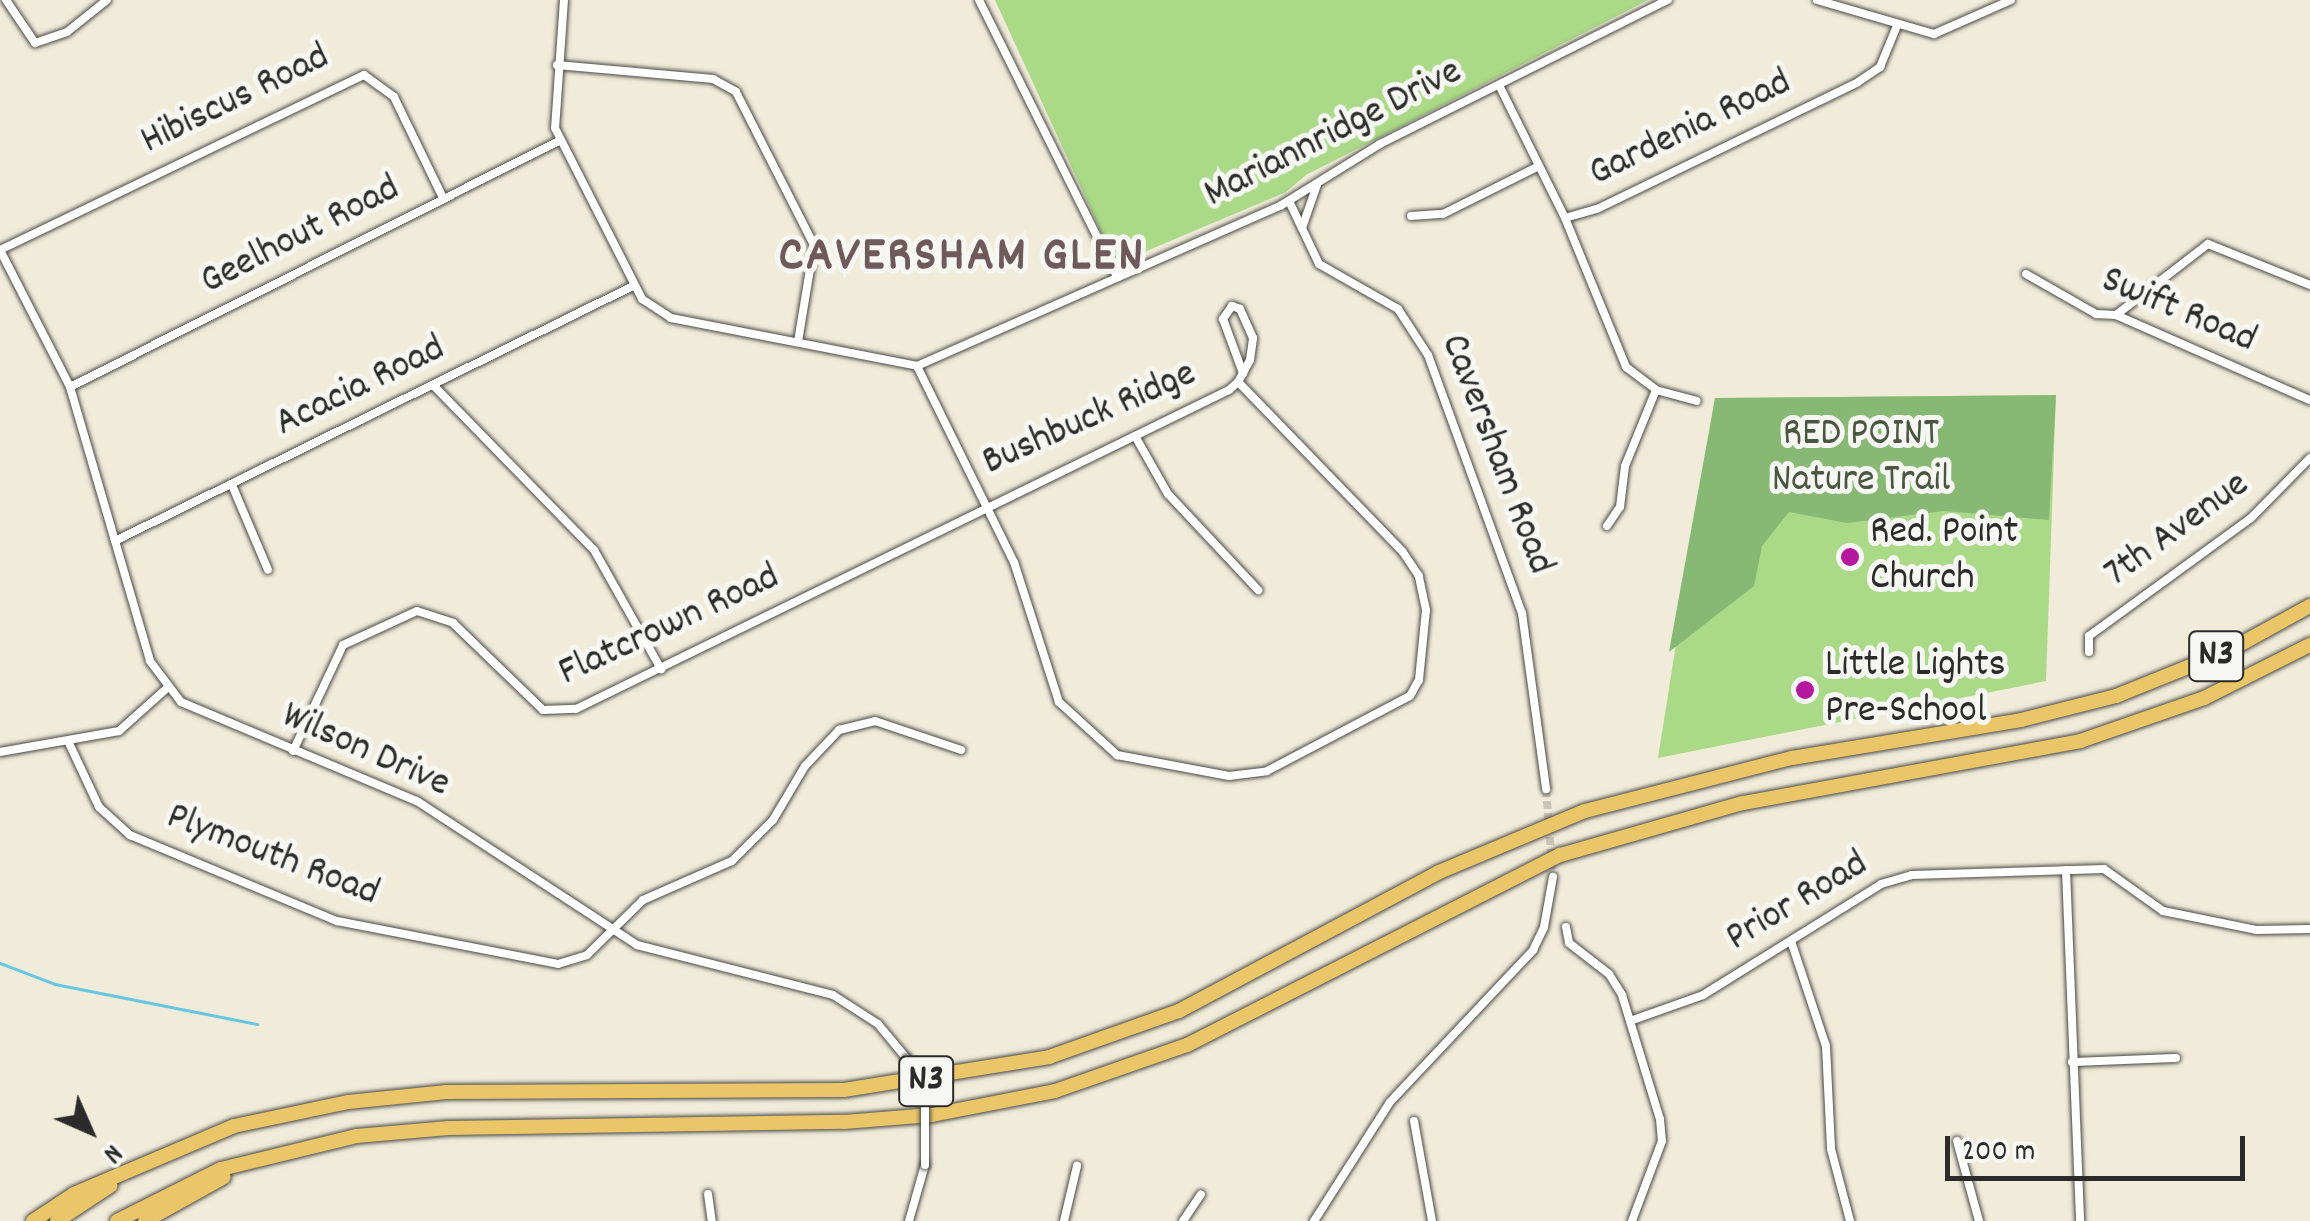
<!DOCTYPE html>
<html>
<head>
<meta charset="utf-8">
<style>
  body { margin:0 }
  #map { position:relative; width:2310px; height:1221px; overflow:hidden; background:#f1ecda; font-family:Dekko,sans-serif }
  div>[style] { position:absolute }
  .green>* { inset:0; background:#aad987 }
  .forest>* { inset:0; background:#87b974 }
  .stream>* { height:2.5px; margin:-1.25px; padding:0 1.25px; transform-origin:1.25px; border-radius:1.25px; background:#66c6e4 }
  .minor-tunnel>* { height:8px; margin-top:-4px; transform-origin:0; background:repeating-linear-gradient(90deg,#c9c5b7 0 8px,transparent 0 12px) }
  .roads { filter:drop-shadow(0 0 2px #494845) drop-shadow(0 0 2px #494845) }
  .minor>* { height:8px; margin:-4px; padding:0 4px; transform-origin:4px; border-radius:4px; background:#fff }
  .motorway>* { height:14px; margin:-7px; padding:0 7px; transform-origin:7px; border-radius:7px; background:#ebc669 }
  .bridges { filter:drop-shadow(0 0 2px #494845) drop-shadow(0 0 2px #494845) }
  .minor-bridge>* { height:8px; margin:-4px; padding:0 4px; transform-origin:4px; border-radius:4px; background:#fff }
  .dots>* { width:28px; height:28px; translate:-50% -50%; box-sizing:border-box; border:5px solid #f6f6f2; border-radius:50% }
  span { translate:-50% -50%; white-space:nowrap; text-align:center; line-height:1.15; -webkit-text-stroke:10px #f6f6f2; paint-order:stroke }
  .shield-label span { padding:2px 8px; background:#f6f6f2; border:2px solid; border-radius:8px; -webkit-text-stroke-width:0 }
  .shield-label { font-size:38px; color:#2b2b2b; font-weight:700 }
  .street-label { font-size:40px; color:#2b2b2b }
  .park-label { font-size:40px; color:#4b5642 }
  .poi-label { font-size:40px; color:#2b2b2b }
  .left { translate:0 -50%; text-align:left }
  .district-label { font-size:50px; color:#6e5a5a; font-weight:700; letter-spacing:2.5px }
  .north { position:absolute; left:40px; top:1081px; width:100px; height:100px; -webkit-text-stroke:8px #f6f6f2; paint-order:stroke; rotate:135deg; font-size:28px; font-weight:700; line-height:40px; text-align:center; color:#2b2b2b }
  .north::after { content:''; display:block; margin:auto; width:35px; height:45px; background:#2b2b2b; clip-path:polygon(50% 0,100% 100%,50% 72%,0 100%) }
  .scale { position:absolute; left:1945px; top:1136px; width:300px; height:45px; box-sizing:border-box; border:5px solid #2b2b2b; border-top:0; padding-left:12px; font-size:30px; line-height:35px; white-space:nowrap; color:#2b2b2b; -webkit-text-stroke:8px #f6f6f2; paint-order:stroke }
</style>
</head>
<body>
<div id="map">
  <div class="green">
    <i style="clip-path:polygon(995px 0,1648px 0,1306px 175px,1286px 192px,1116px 264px)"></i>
    <i style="clip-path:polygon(2056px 395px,2046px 681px,1658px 758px,1715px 398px)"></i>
  </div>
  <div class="forest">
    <i style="clip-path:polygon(2056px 395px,2049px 520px,1944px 511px,1847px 523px,1789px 512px,1762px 546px,1754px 586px,1669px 652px,1715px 398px)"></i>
  </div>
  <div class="stream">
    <i style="left:0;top:963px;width:59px;rotate:20.9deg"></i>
    <i style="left:55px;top:984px;width:206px;rotate:11.2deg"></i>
  </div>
  <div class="minor-tunnel">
    <i style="left:1546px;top:789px;width:88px;rotate:85.5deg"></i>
  </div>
  <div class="roads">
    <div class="minor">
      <i style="left:6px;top:0;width:52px;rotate:56deg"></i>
      <i style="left:35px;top:43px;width:34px;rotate:-19deg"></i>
      <i style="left:67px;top:32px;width:51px;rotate:-38.7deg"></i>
      <i style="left:564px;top:0;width:128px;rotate:94deg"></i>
      <i style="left:555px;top:128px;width:192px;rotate:63deg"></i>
      <i style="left:642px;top:299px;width:35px;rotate:33deg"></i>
      <i style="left:671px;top:318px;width:251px;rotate:11deg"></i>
      <i style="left:917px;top:366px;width:397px;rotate:-23.8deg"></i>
      <i style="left:1280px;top:206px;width:118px;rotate:-31.8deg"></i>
      <i style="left:1380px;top:144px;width:322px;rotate:-26.6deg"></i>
      <i style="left:979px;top:0;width:307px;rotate:63.5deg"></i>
      <i style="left:1817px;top:0;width:122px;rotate:16.2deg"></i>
      <i style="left:1934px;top:34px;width:84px;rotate:-23.8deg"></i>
      <i style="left:557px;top:65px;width:157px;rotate:5.1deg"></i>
      <i style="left:713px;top:79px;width:26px;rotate:29deg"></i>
      <i style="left:736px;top:92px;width:172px;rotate:63deg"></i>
      <i style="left:814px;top:245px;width:98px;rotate:99.4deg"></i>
      <i style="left:1499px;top:85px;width:148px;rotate:63.6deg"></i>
      <i style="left:1565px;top:218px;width:33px;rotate:-16deg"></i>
      <i style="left:1597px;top:209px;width:290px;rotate:-25.9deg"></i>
      <i style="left:1858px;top:82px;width:27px;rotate:-34deg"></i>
      <i style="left:1880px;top:67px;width:42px;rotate:-67.7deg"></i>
      <i style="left:1289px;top:201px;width:70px;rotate:64.5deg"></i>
      <i style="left:1319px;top:264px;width:91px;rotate:29.7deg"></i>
      <i style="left:1398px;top:309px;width:55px;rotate:56.9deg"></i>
      <i style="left:1428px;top:355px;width:275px;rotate:70deg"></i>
      <i style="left:1522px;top:613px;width:178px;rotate:82.2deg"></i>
      <i style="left:1411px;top:216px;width:32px;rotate:-4deg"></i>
      <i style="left:1443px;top:214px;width:107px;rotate:-26.6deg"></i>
      <i style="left:1565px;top:218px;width:161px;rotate:67.7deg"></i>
      <i style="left:1626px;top:367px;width:38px;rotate:37deg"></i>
      <i style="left:1656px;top:390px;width:42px;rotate:15deg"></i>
      <i style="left:1302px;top:228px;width:46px;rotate:-70.8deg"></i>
      <i style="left:0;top:250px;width:154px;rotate:62.9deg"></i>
      <i style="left:70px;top:387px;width:285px;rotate:73.7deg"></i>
      <i style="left:150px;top:661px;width:51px;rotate:52.9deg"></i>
      <i style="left:181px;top:702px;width:256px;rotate:22.8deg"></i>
      <i style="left:417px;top:801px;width:263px;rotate:33.2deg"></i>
      <i style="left:637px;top:945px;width:202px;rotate:14.3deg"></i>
      <i style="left:833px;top:995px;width:54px;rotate:32.8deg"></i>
      <i style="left:878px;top:1024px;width:45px;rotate:50.4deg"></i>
      <i style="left:0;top:250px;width:404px;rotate:-25.7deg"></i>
      <i style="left:364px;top:75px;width:37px;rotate:36deg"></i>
      <i style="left:394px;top:97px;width:112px;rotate:64.1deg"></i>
      <i style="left:2026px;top:274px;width:81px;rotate:29.7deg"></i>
      <i style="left:2096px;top:314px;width:20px;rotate:3deg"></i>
      <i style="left:2116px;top:315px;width:212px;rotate:23.7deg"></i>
      <i style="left:2116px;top:315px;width:116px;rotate:-37.7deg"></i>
      <i style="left:2208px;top:244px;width:110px;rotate:21.9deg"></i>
      <i style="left:917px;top:366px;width:219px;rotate:63.7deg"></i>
      <i style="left:1014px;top:562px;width:147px;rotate:72.2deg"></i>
      <i style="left:1059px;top:702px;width:79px;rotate:42.4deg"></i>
      <i style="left:1117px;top:755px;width:114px;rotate:10.6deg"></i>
      <i style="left:1229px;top:776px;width:38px;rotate:-7deg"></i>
      <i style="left:1267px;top:771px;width:161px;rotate:-27.7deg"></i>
      <i style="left:1410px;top:696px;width:18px;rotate:-61deg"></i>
      <i style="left:1419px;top:680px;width:70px;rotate:-84.3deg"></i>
      <i style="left:1426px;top:610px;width:35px;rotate:-102deg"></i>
      <i style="left:1419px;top:576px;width:30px;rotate:-124deg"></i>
      <i style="left:1402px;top:551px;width:235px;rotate:-134.1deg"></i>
      <i style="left:433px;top:385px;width:231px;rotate:45.7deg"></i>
      <i style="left:594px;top:550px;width:137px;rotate:60.6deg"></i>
      <i style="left:70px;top:387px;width:547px;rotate:-26.71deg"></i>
      <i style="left:1135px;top:436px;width:67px;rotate:60.4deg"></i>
      <i style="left:1168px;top:494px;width:132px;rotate:46.8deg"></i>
      <i style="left:232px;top:485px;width:92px;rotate:67deg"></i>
      <i style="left:1607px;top:526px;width:23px;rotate:-56deg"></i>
      <i style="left:1620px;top:507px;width:41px;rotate:-83deg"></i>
      <i style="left:1625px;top:466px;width:82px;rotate:-67.8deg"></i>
      <i style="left:115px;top:541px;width:577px;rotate:-26.21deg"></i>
      <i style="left:2089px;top:652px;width:16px;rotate:-90deg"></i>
      <i style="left:2089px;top:636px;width:200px;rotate:-36.1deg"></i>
      <i style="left:2251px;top:518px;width:84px;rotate:-45.5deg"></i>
      <i style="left:69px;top:743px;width:71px;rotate:64.9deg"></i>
      <i style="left:99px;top:807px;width:42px;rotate:42.1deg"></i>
      <i style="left:130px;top:835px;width:224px;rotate:22.6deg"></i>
      <i style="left:337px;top:921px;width:225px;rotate:11deg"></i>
      <i style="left:558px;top:964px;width:30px;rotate:-17deg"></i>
      <i style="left:587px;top:955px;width:78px;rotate:-44.5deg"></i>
      <i style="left:643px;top:900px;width:97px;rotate:-23.7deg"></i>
      <i style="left:732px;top:861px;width:58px;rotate:-45deg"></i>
      <i style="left:773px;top:820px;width:63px;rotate:-59.3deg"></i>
      <i style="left:805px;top:766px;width:50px;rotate:-46.6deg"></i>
      <i style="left:839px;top:730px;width:37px;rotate:-14deg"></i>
      <i style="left:875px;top:721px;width:91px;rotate:18.6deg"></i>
      <i style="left:293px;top:751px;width:117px;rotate:-64.7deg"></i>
      <i style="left:343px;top:645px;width:81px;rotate:-24.7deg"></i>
      <i style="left:417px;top:611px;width:38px;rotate:18deg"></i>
      <i style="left:453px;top:623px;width:125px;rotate:44deg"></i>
      <i style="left:543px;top:710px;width:33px;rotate:-2deg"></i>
      <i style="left:576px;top:709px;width:727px;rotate:-26.04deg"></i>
      <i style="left:1229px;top:390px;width:12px;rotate:-42deg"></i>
      <i style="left:1238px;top:382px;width:10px;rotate:-61deg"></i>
      <i style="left:1243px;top:373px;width:15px;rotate:-62deg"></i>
      <i style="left:1250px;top:360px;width:22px;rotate:-82deg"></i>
      <i style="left:1253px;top:338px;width:32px;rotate:-114deg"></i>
      <i style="left:1240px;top:309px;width:9px;rotate:-159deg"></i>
      <i style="left:1232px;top:306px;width:16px;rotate:125deg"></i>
      <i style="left:1223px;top:319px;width:58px;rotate:69.7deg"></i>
      <i style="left:0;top:752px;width:121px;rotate:-10deg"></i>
      <i style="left:119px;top:731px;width:63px;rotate:-41.8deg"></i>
      <i style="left:2066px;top:870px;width:351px;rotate:87.7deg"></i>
      <i style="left:1566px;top:927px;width:16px;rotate:79deg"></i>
      <i style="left:1569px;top:943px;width:51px;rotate:37.8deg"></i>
      <i style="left:1609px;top:974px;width:25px;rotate:58deg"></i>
      <i style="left:1622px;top:995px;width:130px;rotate:73deg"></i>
      <i style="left:1660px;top:1119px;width:22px;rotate:85deg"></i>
      <i style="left:1662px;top:1141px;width:85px;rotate:110.6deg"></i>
      <i style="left:1791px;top:941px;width:111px;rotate:71.6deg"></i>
      <i style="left:1826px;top:1046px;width:103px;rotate:87.2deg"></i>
      <i style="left:1831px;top:1149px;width:74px;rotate:75.2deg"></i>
      <i style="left:1630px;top:1021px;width:77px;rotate:-19.6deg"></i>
      <i style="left:1703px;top:995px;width:210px;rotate:-31.9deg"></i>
      <i style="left:1881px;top:884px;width:32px;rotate:-16deg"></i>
      <i style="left:1912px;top:875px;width:192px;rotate:-1.8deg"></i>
      <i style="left:2104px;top:869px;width:72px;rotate:35.4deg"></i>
      <i style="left:2163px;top:911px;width:95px;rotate:11.5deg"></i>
      <i style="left:2256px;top:930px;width:54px;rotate:-1.1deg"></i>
      <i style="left:2072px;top:1062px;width:104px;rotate:-2.2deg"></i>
      <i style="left:1414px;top:1121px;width:102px;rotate:79.8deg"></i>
      <i style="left:1957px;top:1141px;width:83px;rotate:74.6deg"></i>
      <i style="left:708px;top:1194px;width:27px;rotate:82deg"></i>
      <i style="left:909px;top:1221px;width:58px;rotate:-74.1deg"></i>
      <i style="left:1064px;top:1221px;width:57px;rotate:-76.7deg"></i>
      <i style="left:1183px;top:1221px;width:32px;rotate:-56deg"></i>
      <i style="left:1314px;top:1221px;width:141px;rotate:-57.4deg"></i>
      <i style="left:1390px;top:1102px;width:209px;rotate:-46.7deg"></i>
      <i style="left:1533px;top:950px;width:25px;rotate:-64deg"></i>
      <i style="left:1544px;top:927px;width:51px;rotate:-79.8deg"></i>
    </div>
    <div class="motorway">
      <i style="left:33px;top:1221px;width:49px;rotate:-33.4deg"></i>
      <i style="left:74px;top:1194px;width:174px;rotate:-23deg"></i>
      <i style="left:234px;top:1126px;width:116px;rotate:-11.9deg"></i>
      <i style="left:348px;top:1102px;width:99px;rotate:-5.8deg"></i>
      <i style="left:446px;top:1092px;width:398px;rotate:-0.3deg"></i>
      <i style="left:844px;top:1090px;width:208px;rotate:-9.1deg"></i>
      <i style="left:1049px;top:1057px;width:138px;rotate:-19.5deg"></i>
      <i style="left:1179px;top:1011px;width:295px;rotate:-28.1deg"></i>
      <i style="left:1439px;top:872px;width:158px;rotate:-22.7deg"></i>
      <i style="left:1585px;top:811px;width:214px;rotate:-14.4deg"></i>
      <i style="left:1792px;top:758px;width:232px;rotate:-9.4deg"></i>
      <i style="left:2021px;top:720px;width:98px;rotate:-14.2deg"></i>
      <i style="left:2116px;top:696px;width:121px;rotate:-21.9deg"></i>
      <i style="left:2228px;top:651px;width:94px;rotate:-28.8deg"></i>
      <i style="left:57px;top:1221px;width:64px;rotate:-33.4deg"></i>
      <i style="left:117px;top:1221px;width:116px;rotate:-26.6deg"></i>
      <i style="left:221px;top:1169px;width:139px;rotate:-13.7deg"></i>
      <i style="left:356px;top:1136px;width:93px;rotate:-4.9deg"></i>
      <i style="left:449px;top:1128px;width:395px;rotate:-0.9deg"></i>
      <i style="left:844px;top:1122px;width:88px;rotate:-4.5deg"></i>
      <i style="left:932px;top:1115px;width:125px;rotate:-11deg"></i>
      <i style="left:1055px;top:1091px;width:140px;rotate:-19.2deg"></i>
      <i style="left:1187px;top:1045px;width:419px;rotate:-27deg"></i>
      <i style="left:1560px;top:855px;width:190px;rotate:-15.9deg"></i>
      <i style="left:1743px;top:803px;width:343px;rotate:-10.4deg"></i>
      <i style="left:2080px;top:741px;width:131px;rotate:-19.1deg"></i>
      <i style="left:2204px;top:698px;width:119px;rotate:-26.6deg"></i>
      <i style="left:145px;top:1221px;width:90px;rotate:-29.1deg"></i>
    </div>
  </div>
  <div class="bridges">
    <div class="minor-bridge">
      <i style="left:907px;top:1059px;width:50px;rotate:69deg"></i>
      <i style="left:925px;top:1106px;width:59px;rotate:90deg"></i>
    </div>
  </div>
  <div class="dots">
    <i style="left:1850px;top:557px;background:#b5179e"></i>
    <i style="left:1805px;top:690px;background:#b5179e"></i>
  </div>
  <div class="shield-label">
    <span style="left:2216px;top:656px">N3</span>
    <span style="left:926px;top:1081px">N3</span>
  </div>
  <div class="street-label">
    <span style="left:236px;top:101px;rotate:-26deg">Hibiscus Road</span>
    <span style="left:1691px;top:130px;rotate:-26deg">Gardenia Road</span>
    <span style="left:1334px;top:135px;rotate:-27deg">Mariannridge Drive</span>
    <span style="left:301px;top:237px;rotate:-27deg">Geelhout Road</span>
    <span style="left:2178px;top:312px;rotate:23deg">Swift Road</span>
    <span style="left:361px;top:388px;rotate:-26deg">Acacia Road</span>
    <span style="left:1090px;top:420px;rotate:-24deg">Bushbuck Ridge</span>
    <span style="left:1495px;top:455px;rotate:69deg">Caversham Road</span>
    <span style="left:2178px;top:531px;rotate:-36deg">7th Avenue</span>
    <span style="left:670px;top:627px;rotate:-25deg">Flatcrown Road</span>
    <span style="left:365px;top:752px;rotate:24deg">Wilson Drive</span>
    <span style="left:272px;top:857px;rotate:21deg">Plymouth Road</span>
    <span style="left:1798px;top:903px;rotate:-31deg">Prior Road</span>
  </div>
  <div class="park-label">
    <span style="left:1861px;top:459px">RED POINT<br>Nature Trail</span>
  </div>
  <div class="poi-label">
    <span class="left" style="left:1870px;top:557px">Red. Point<br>Church</span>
    <span class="left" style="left:1825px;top:690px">Little Lights<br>Pre-School</span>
  </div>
  <div class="district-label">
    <span style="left:962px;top:259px">CAVERSHAM GLEN</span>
  </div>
  <div class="north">N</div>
  <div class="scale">200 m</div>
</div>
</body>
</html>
